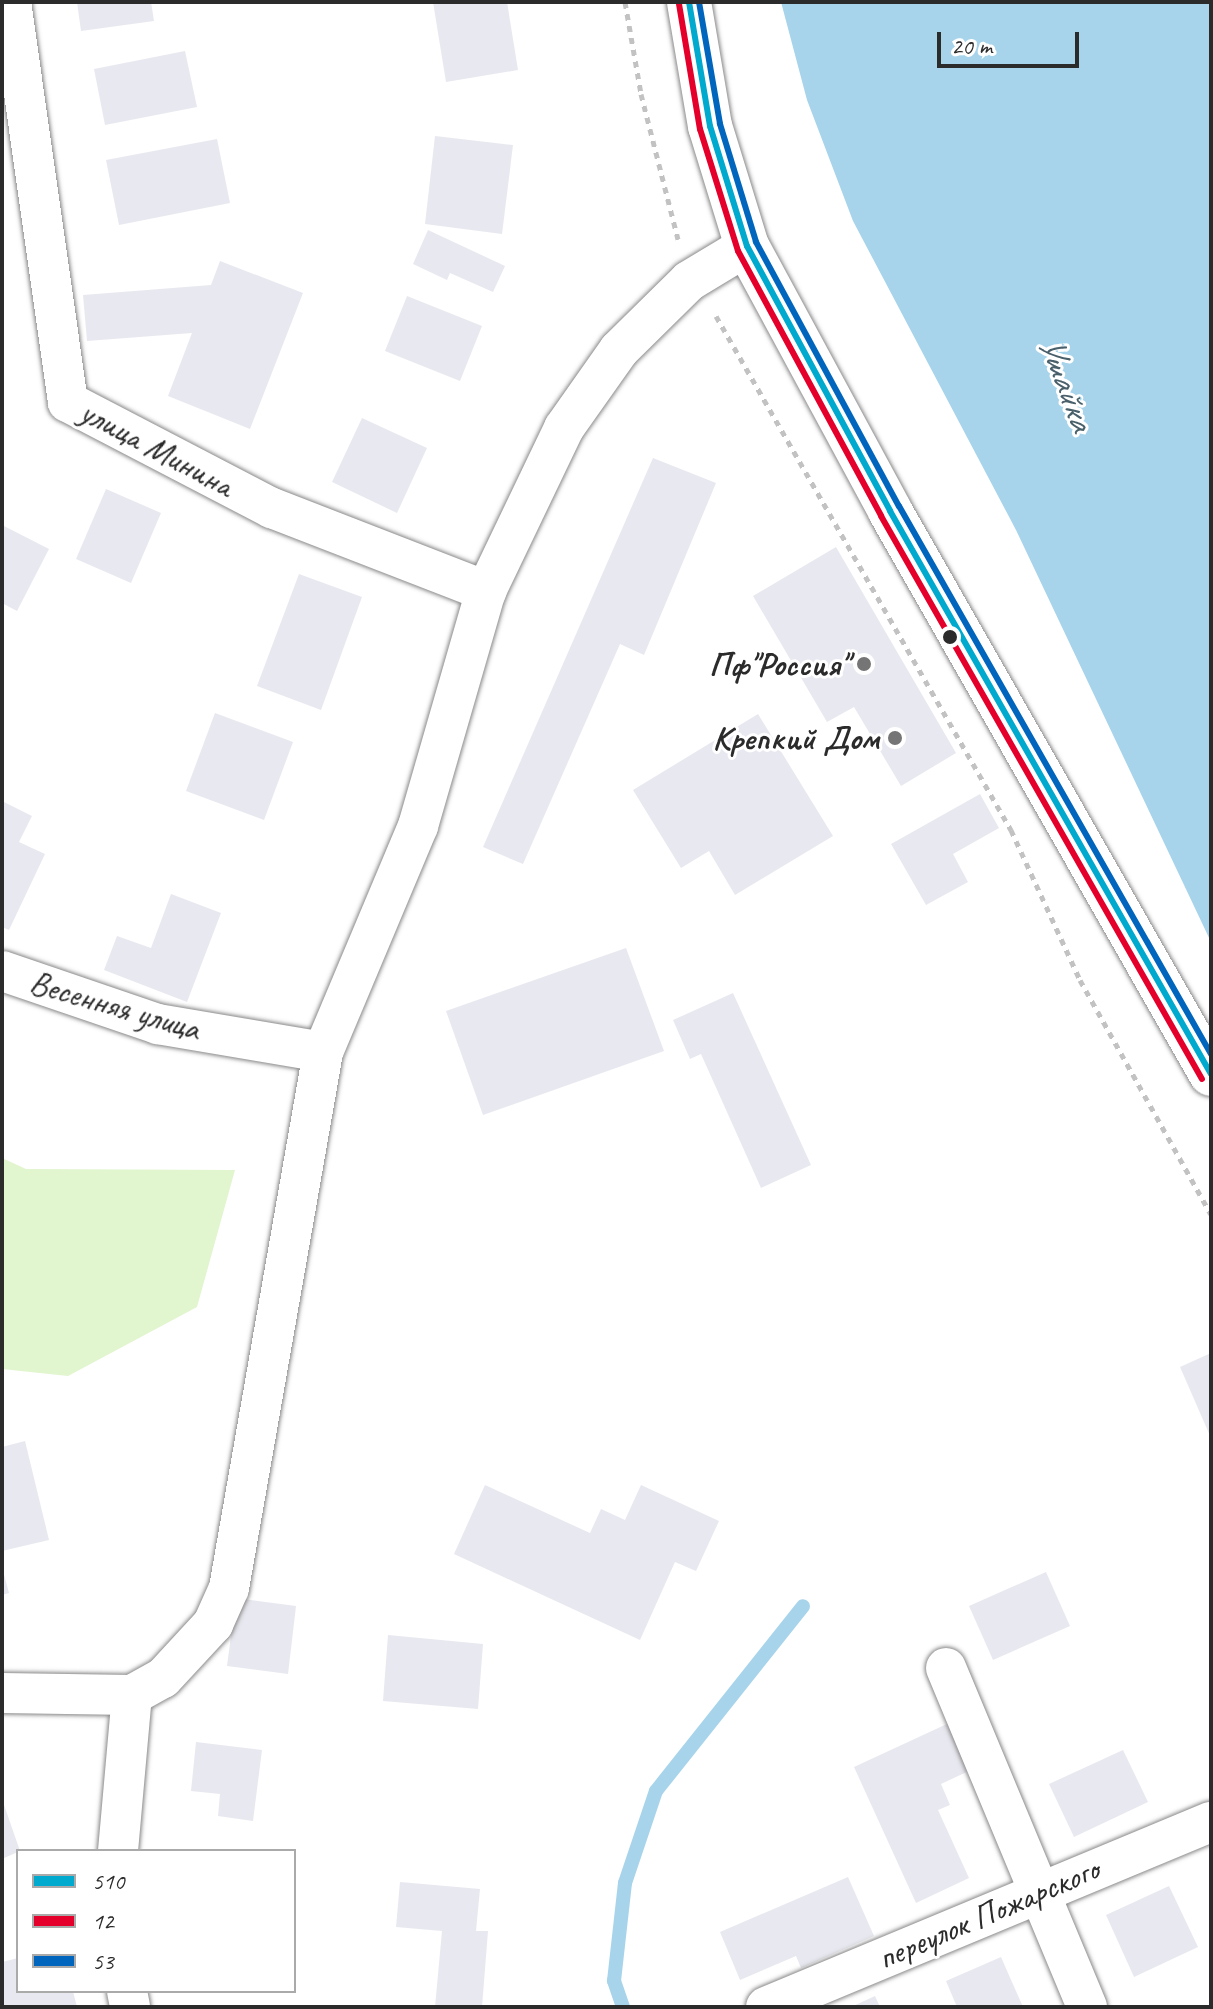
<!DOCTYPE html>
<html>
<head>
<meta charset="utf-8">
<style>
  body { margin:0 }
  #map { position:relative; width:1213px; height:2009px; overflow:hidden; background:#fff; font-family:Caveat,sans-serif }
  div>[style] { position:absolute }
  .green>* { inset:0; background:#e1f5ce }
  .water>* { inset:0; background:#a7d4eb }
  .stream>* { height:14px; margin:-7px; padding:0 7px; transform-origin:7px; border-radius:7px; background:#a7d4eb }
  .building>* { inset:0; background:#e8e8f0 }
  .path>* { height:5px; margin-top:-2.5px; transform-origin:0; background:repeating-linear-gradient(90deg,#c2c2c2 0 6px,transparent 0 12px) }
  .roads { filter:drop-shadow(0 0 2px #8a8a8a) drop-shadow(0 0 2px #8a8a8a) }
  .street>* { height:40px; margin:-20px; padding:0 20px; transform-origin:20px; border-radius:20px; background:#fff }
  .secondary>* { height:44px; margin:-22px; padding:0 22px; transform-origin:22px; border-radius:22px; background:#fff }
  .bus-1>* { height:6px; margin:-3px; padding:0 3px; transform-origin:3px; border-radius:3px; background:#00a9ce }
  .bus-2>* { height:6px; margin:-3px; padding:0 3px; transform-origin:3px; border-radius:3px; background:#e4002b }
  .bus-3>* { height:6px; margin:-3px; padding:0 3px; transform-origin:3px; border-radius:3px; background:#0065bd }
  .dots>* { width:22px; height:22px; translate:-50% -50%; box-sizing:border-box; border:4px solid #fff; border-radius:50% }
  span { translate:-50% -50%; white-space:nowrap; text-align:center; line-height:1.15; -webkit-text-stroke:6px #fff; paint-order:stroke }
  .street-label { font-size:34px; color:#2b2b2b }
  .poi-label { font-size:34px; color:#2b2b2b; font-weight:700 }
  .right { translate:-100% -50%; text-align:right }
  .water-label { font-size:36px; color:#49606b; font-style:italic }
  .frame { position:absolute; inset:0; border:4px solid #2b2b2b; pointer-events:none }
  .legend { position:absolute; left:16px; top:1849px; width:280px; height:144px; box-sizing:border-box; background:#fff; border:2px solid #aaa; margin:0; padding:10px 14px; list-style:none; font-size:24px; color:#2b2b2b }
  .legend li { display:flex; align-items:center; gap:16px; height:40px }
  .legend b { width:40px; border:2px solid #aaa }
  .scale { position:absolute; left:937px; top:32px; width:142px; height:36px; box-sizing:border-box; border:4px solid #2b2b2b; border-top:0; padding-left:10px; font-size:24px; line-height:28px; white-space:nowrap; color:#2b2b2b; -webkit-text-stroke:6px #fff; paint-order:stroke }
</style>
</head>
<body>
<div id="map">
  <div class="green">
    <i style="clip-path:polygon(2px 1158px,26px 1169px,235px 1170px,197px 1307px,68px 1376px,2px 1369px)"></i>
  </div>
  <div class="water">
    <i style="clip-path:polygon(781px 2px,1211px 2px,1211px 942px,1016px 530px,853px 221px,807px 100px)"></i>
  </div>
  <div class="stream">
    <i style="left:623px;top:2007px;width:28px;rotate:-109deg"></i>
    <i style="left:614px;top:1981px;width:99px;rotate:-83.6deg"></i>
    <i style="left:625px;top:1883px;width:97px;rotate:-71.4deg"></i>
    <i style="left:656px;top:1791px;width:236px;rotate:-51.5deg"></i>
  </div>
  <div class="building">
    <i style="clip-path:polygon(77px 2px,151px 2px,154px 21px,81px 31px)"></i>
    <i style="clip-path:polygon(433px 2px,507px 2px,518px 70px,446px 82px)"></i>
    <i style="clip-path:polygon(185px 51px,197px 107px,105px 125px,94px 69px)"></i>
    <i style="clip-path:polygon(435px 136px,513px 145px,502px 234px,425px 224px)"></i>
    <i style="clip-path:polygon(217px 139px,230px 203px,119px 225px,106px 160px)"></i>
    <i style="clip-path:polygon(428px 230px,505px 266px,493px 292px,450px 273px,447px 280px,413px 264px)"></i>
    <i style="clip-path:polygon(220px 261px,303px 293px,250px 429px,168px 396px,192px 333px,87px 341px,83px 295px,211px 285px)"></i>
    <i style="clip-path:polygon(407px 296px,482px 326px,460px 381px,385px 351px)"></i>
    <i style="clip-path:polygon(362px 418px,427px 448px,397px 513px,332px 482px)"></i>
    <i style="clip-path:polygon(653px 458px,716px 483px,644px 655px,620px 644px,523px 864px,483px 847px)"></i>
    <i style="clip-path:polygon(106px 489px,161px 513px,131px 583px,76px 559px)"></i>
    <i style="clip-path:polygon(2px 525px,49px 549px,17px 611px,2px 603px)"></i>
    <i style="clip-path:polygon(836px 547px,956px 753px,901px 786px,854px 707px,827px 722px,753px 596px)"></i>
    <i style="clip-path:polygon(299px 574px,362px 597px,321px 710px,257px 686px)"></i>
    <i style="clip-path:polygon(215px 713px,293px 742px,264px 820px,186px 791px)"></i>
    <i style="clip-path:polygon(758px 714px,833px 836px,735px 895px,709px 851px,681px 868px,633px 790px)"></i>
    <i style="clip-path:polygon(980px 794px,999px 828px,953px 854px,968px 882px,926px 905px,891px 844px)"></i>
    <i style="clip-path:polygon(2px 801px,32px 816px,19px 842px,45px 854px,9px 930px,2px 927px)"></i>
    <i style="clip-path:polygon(171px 894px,221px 913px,187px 1002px,104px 970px,117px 936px,151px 948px)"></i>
    <i style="clip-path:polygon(626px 948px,664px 1051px,483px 1115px,446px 1011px)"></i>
    <i style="clip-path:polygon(733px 993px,811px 1165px,761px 1188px,701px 1054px,690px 1059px,673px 1020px)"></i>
    <i style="clip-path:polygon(1211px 1353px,1211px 1438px,1180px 1367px)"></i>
    <i style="clip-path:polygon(25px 1441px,49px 1540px,2px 1551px,2px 1447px)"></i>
    <i style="clip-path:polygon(485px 1485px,590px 1533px,601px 1509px,625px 1520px,641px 1485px,719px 1521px,696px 1571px,675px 1562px,640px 1640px,454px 1554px)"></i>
    <i style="clip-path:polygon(2px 1567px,9px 1593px,2px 1595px)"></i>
    <i style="clip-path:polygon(1046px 1572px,1070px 1626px,993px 1660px,969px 1606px)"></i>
    <i style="clip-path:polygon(236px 1598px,296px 1606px,288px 1674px,227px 1666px)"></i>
    <i style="clip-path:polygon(388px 1635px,483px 1644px,478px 1709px,383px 1701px)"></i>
    <i style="clip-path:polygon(949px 1723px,971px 1770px,941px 1784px,950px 1805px,938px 1810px,969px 1878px,916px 1903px,854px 1767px)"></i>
    <i style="clip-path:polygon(196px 1742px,262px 1750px,253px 1821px,218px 1816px,220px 1794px,191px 1791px)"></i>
    <i style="clip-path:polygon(1123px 1750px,1148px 1802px,1074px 1837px,1049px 1784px)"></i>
    <i style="clip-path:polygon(2px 1799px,20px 1851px,2px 1859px)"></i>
    <i style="clip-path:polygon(848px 1877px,874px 1936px,801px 1968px,796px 1956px,740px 1980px,720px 1932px)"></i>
    <i style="clip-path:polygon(400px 1882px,480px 1889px,476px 1931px,488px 1931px,482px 2007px,435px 2007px,442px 1931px,396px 1927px)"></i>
    <i style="clip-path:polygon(1169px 1886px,1198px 1947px,1134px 1977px,1106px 1915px)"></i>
    <i style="clip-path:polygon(1001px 1957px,1023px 2007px,957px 2007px,946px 1981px)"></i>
    <i style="clip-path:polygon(18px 1958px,18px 1991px,73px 1991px,77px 2007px,2px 2007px,2px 1962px)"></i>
    <i style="clip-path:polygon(875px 1996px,880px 2007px,851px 2007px)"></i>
  </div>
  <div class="path">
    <i style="left:625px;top:2px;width:93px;rotate:80.1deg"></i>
    <i style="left:641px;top:94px;width:150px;rotate:75.7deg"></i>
    <i style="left:716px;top:316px;width:593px;rotate:60.15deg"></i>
    <i style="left:1011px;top:830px;width:165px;rotate:65.3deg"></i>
    <i style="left:1080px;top:980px;width:268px;rotate:60.8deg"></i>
  </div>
  <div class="roads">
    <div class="street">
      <i style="left:11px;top:2px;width:404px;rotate:81.9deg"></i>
      <i style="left:68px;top:402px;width:230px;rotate:27.5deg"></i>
      <i style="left:272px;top:508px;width:230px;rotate:21.2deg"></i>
      <i style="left:2px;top:971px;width:165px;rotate:18.8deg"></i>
      <i style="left:158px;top:1024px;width:167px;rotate:9.6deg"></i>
      <i style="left:946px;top:1668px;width:367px;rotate:67.4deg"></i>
      <i style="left:2px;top:1693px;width:130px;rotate:0.9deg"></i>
      <i style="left:132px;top:1695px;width:35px;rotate:-29deg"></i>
      <i style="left:163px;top:1678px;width:74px;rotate:-47.2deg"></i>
      <i style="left:213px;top:1624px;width:39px;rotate:-66deg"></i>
      <i style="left:229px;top:1588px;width:544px;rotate:-80.05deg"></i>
      <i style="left:323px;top:1052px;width:245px;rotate:-67.2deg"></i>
      <i style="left:418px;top:826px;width:245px;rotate:-73.9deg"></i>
      <i style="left:486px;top:591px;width:181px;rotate:-64.4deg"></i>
      <i style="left:564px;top:428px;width:95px;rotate:-54.8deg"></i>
      <i style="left:619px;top:350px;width:98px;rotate:-44.6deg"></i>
      <i style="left:689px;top:281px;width:68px;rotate:-31.1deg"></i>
      <i style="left:118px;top:1851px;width:157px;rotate:-84.9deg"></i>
      <i style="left:127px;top:1991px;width:16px;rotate:79deg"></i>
      <i style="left:766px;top:2007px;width:482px;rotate:-22.6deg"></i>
    </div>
    <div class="secondary">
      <i style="left:689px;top:2px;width:126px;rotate:80.4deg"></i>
      <i style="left:710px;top:126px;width:126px;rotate:72.9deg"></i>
      <i style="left:747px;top:246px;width:301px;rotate:61.6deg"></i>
      <i style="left:890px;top:511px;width:648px;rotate:60.31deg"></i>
    </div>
  </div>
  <div class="bus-1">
    <i style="left:689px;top:2px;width:126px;rotate:80.4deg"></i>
    <i style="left:710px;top:126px;width:126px;rotate:72.9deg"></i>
    <i style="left:747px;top:246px;width:301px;rotate:61.6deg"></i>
    <i style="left:890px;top:511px;width:648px;rotate:60.31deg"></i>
  </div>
  <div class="bus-2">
    <i style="left:679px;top:4px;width:127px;rotate:80.5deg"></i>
    <i style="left:700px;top:129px;width:128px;rotate:72.7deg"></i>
    <i style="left:738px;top:251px;width:301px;rotate:61.6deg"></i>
    <i style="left:881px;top:516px;width:648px;rotate:60.31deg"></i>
  </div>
  <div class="bus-3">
    <i style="left:699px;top:2px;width:124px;rotate:80.2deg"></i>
    <i style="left:720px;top:124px;width:123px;rotate:73deg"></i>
    <i style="left:756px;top:242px;width:300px;rotate:61.6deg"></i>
    <i style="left:899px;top:506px;width:631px;rotate:60.35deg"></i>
  </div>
  <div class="dots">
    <i style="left:950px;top:637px;background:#2b2b2b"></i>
    <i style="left:864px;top:664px;background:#757575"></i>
    <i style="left:895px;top:738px;background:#757575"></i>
  </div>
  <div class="street-label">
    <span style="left:157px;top:448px;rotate:28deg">улица Минина</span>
    <span style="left:115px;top:1005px;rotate:16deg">Весенняя улица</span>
    <span style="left:988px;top:1913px;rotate:-23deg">переулок Пожарского</span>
  </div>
  <div class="poi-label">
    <span class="right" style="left:848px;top:664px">Пф"Россия"</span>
    <span class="right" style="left:879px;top:738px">Крепкий Дом</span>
  </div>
  <div class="water-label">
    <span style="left:1066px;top:383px;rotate:69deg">Ушайка</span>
  </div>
  <div class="frame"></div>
  <ul class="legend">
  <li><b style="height:10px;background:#00a9ce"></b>510</li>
  <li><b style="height:10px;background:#e4002b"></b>12</li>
  <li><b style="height:10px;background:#0065bd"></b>53</li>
  </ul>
  <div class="scale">20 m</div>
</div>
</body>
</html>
